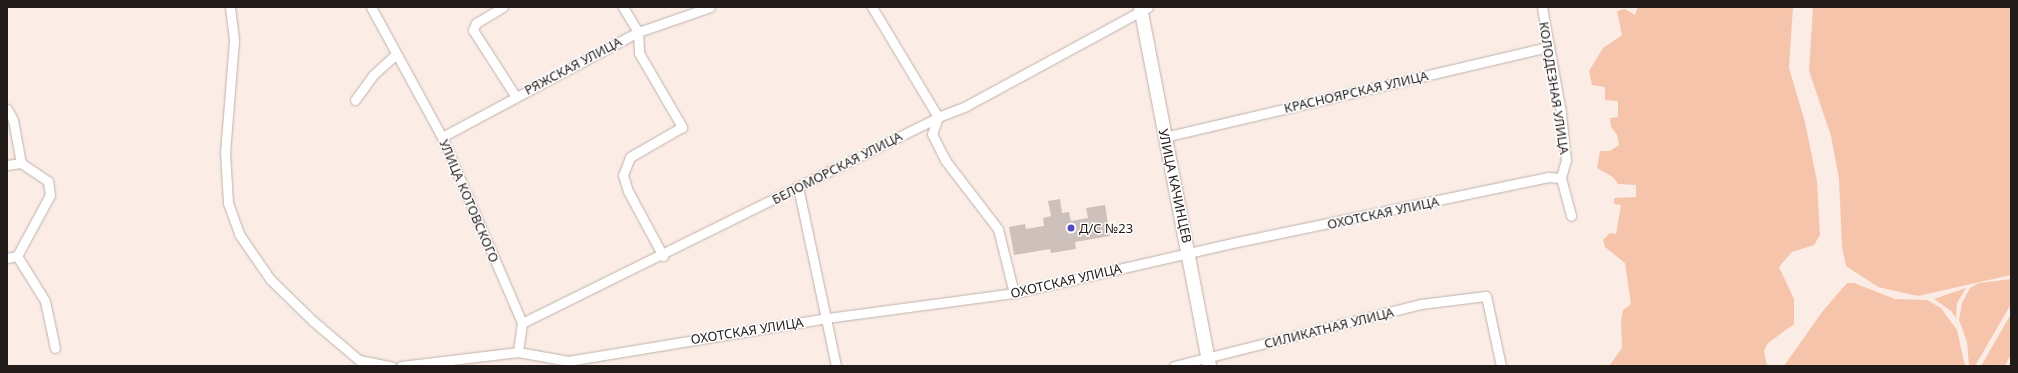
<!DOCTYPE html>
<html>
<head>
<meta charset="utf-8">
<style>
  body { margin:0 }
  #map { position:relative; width:2018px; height:373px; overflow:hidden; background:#fbede6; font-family:"Noto Sans",sans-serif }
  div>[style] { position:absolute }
  .green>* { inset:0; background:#f6c4ab }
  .building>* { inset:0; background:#cec0ba }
  .roads { filter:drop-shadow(0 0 1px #beb1aa) drop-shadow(0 0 1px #beb1aa) }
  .street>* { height:9px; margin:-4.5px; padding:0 4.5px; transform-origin:4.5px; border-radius:4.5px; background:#fff }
  .secondary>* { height:13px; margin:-6.5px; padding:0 6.5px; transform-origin:6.5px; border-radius:6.5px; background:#fff }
  .dots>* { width:11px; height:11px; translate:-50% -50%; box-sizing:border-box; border:2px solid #fff; border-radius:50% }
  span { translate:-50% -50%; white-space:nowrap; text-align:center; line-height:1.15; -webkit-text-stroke:3px #fff; paint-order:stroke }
  .street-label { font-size:13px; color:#211c1a }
  .poi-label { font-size:13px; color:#211c1a }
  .left { translate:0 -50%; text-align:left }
  .frame { position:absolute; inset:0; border:8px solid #211c1a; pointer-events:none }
</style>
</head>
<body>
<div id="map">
  <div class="green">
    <i style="clip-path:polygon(1638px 7px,1793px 7px,1789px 68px,1805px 122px,1817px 181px,1820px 235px,1814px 245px,1792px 252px,1779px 267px,1794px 299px,1794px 324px,1767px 344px,1764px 351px,1767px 366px,1609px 366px,1622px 348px,1621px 321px,1623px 310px,1631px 304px,1625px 263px,1605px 247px,1603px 240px,1610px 233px,1616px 234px,1621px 205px,1614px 204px,1614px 198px,1636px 197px,1636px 185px,1618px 184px,1613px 177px,1597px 168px,1600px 151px,1610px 151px,1619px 145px,1617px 135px,1611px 127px,1610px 118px,1618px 117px,1618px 101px,1605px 100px,1605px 87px,1592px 85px,1589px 71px,1603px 48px,1622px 35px,1617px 11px,1625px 9px,1635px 15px)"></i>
    <i style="clip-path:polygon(1813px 7px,2011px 7px,2011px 275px,1918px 296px,1878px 287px,1846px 266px,1842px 247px,1839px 179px,1831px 136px,1809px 71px)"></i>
    <i style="clip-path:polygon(2011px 279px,2011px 304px,1975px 366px,1969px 366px,1967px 342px,1959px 320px,1962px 303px,1970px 288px,1979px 283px)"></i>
    <i style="clip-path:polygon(1847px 283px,1854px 283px,1895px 299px,1927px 300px,1941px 308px,1957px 330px,1965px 366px,1784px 366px,1822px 312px)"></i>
    <i style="clip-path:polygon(1966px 288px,1957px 303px,1956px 318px,1951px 311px,1934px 299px)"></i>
    <i style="clip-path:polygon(2011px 314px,2011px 354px,2005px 366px,1981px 366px)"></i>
  </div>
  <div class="building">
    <i style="clip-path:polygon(1060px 199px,1062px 213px,1069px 212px,1071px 221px,1088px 218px,1086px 208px,1105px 205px,1110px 236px,1075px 242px,1076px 249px,1051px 253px,1050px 249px,1014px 255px,1009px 227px,1025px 224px,1026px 229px,1044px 226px,1043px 218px,1051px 216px,1048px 201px)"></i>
  </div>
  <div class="roads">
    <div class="street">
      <i style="left:230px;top:7px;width:34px;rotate:83deg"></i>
      <i style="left:234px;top:41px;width:111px;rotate:94.6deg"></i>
      <i style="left:225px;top:152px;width:51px;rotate:86.6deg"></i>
      <i style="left:228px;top:203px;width:33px;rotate:70deg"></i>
      <i style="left:239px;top:234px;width:55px;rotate:55.4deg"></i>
      <i style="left:270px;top:279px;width:60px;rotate:44.3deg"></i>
      <i style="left:313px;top:321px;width:60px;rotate:40.3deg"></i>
      <i style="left:359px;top:360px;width:33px;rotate:11deg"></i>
      <i style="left:371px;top:7px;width:148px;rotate:61.4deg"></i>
      <i style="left:442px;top:137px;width:202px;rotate:66.7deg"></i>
      <i style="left:522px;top:323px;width:29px;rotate:98deg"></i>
      <i style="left:503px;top:7px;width:31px;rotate:149deg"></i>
      <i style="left:476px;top:23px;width:8px;rotate:113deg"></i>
      <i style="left:473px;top:30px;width:80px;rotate:57.3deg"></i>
      <i style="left:623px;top:7px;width:29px;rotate:59deg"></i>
      <i style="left:638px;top:32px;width:21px;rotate:87deg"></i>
      <i style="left:639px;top:53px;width:86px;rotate:59.8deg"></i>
      <i style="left:682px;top:127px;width:60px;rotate:150deg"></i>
      <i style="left:630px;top:157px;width:19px;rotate:111deg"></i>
      <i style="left:623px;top:175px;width:17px;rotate:73deg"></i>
      <i style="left:628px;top:191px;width:74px;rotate:61.7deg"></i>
      <i style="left:872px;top:7px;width:128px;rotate:59deg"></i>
      <i style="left:938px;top:117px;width:18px;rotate:109deg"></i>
      <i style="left:932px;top:134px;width:29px;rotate:63deg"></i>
      <i style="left:945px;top:160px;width:87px;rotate:52.5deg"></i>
      <i style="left:998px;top:229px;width:66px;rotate:76deg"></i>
      <i style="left:1542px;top:7px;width:108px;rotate:79.8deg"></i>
      <i style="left:1561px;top:113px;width:47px;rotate:83.9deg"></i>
      <i style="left:1566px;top:160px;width:19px;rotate:106deg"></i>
      <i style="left:1561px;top:178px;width:39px;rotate:75deg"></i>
      <i style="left:355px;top:100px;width:31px;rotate:-54deg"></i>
      <i style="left:373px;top:75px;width:30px;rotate:-42deg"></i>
      <i style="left:7px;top:109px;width:13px;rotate:61deg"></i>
      <i style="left:13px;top:120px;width:44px;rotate:79.5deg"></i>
      <i style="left:21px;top:163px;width:32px;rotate:34deg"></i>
      <i style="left:48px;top:181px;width:14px;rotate:82deg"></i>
      <i style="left:50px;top:195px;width:69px;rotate:118.4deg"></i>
      <i style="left:442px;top:137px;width:222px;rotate:-28.2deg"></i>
      <i style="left:638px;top:32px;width:76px;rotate:-19.1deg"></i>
      <i style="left:1164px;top:137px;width:394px;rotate:-13.2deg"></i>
      <i style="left:7px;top:165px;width:14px;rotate:-8deg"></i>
      <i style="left:798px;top:187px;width:183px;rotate:78deg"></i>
      <i style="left:17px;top:256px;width:53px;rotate:58.1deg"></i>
      <i style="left:45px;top:301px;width:48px;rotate:78deg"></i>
      <i style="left:7px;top:258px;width:10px;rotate:-11deg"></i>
      <i style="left:522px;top:323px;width:464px;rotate:-26.3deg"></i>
      <i style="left:938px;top:117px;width:30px;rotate:-21deg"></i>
      <i style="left:966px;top:106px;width:207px;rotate:-28.5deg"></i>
      <i style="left:401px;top:366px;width:118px;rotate:-6.8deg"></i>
      <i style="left:518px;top:352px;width:51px;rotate:10.2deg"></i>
      <i style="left:568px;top:361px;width:263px;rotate:-9.4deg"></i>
      <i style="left:827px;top:318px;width:189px;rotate:-7.6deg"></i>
      <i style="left:1014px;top:293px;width:229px;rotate:-12.9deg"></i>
      <i style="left:1237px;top:242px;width:318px;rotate:-11.8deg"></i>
      <i style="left:1548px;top:177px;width:13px;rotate:4deg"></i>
      <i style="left:1174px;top:366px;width:255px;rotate:-14.1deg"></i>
      <i style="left:1421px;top:304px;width:65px;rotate:-7deg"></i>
      <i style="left:1486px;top:296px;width:72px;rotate:77.9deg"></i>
    </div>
    <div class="secondary">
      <i style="left:1140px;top:7px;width:366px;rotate:79.1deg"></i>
    </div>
  </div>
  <div class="dots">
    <i style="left:1071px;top:228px;background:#544bc2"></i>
  </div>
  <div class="street-label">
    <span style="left:573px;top:66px;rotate:-28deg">РЯЖСКАЯ УЛИЦА</span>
    <span style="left:1554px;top:88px;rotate:81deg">КОЛОДЕЗНАЯ УЛИЦА</span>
    <span style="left:1356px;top:92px;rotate:-13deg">КРАСНОЯРСКАЯ УЛИЦА</span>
    <span style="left:837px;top:168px;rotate:-27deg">БЕЛОМОРСКАЯ УЛИЦА</span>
    <span style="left:1175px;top:186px;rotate:78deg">УЛИЦА КАЧИНЦЕВ</span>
    <span style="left:469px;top:201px;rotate:67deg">УЛИЦА КОТОВСКОГО</span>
    <span style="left:1383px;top:213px;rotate:-12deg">ОХОТСКАЯ УЛИЦА</span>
    <span style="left:1066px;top:281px;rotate:-13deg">ОХОТСКАЯ УЛИЦА</span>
    <span style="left:1329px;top:328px;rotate:-14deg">СИЛИКАТНАЯ УЛИЦА</span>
    <span style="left:747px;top:331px;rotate:-9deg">ОХОТСКАЯ УЛИЦА</span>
  </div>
  <div class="poi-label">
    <span class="left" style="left:1079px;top:228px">Д/С №23</span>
  </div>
  <div class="frame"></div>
</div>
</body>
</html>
